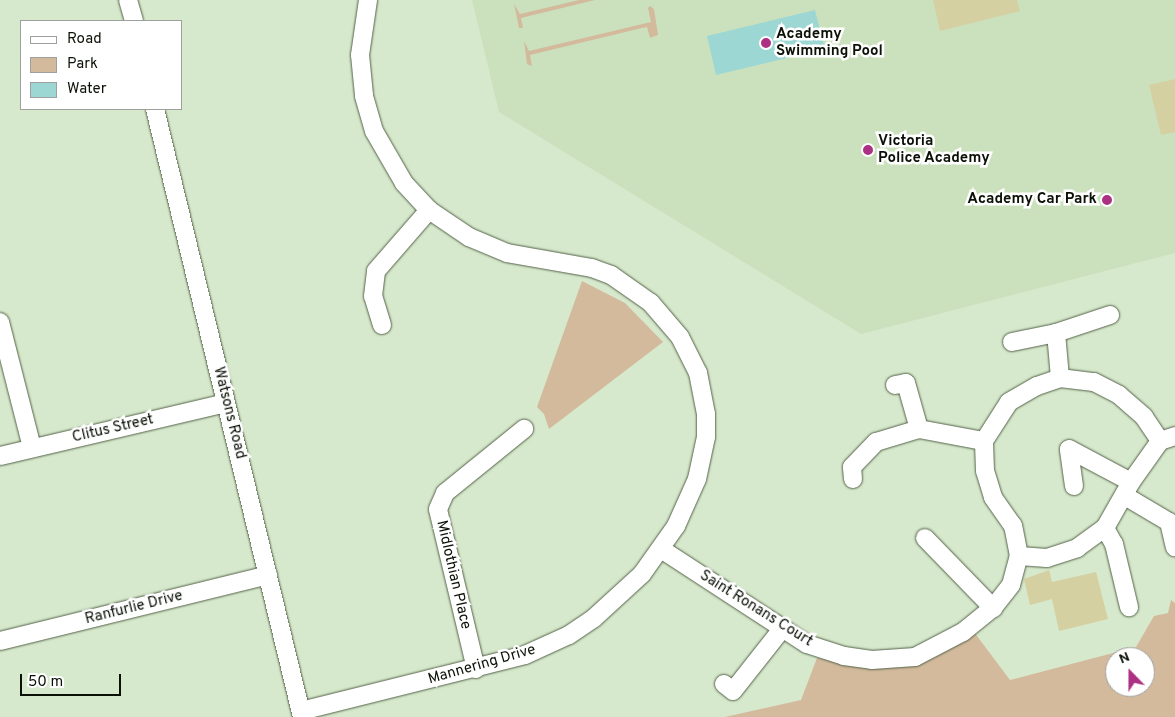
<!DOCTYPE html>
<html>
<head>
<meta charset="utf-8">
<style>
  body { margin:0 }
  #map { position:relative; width:1175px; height:717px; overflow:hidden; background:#d7e9cc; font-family:Overpass,sans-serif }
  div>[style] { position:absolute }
  .built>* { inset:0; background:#cbe1bd }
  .green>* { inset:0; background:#d3ba9c }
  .water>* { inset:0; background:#9cd7d4 }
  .building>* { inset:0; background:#d4d0a2 }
  .roads { filter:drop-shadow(0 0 1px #536249) drop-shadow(0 0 1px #536249) }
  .minor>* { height:18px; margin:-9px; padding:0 9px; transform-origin:9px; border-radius:9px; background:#fff }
  .dots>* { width:14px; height:14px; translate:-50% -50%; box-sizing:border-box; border:2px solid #fff; border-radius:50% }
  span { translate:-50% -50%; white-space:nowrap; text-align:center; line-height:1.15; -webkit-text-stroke:5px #fff; paint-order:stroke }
  .poi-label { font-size:15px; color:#0b1107; font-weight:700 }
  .left { translate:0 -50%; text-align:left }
  .right { translate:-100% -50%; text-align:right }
  .street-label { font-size:15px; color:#0b1107 }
  .legend { position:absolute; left:20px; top:20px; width:162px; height:90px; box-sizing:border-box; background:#fff; border:1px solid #9da09c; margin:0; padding:6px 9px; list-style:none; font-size:15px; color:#0b1107 }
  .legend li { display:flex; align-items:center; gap:10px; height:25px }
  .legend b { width:25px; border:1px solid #9da09c }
  .north { position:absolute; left:1105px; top:647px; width:50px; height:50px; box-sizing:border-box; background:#fff; border:1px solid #9da09c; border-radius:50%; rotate:338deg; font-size:14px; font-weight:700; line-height:20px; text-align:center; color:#0b1107 }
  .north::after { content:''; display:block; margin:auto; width:18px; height:22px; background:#ac3183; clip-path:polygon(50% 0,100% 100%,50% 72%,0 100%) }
  .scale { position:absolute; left:20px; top:674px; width:101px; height:22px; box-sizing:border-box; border:2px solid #0b1107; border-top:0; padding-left:6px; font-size:15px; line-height:18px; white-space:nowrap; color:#0b1107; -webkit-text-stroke:4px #fff; paint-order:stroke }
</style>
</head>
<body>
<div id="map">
  <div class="built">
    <i style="clip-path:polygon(472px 0,1175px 0,1175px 253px,861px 334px,499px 112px)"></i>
  </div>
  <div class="green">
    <i style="clip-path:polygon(579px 0,595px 0,521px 18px,523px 28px,519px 28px,514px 4px,520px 14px)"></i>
    <i style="clip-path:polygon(650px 6px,654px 9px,658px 35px,650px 38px,647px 27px,642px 28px,530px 55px,532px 66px,527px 64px,524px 41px,529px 51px,651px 22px,648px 8px)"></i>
    <i style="clip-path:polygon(582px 281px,625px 303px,663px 342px,549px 429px,544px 414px,537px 407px)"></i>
    <i style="clip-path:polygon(evenodd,1171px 600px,1175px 603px,1175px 717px,725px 717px,801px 700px,817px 658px,889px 664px,974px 632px,1010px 680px,1136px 647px,1154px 616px,1168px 613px,1171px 600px,1115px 657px,1145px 657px,1145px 687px,1115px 687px,1115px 657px)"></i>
  </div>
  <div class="water">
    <i style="clip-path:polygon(815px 10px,825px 49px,716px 75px,707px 36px)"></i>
  </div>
  <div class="building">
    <i style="clip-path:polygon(933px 0,1017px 0,1020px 11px,940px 31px)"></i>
    <i style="clip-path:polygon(1175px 79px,1175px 132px,1161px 135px,1149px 85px)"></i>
    <i style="clip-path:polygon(1049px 570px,1052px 582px,1096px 572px,1108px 619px,1059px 631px,1052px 599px,1030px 605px,1024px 579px)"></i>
  </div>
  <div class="roads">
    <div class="minor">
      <i style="left:128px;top:0;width:22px;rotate:74deg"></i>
      <i style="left:155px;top:109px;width:626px;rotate:76.41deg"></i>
      <i style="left:0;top:322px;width:130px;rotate:75.7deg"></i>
      <i style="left:382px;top:325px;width:30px;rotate:-107deg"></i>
      <i style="left:373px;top:296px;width:25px;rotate:-83deg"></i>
      <i style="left:376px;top:271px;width:81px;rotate:-49deg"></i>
      <i style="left:1056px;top:333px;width:45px;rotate:84.9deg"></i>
      <i style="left:1012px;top:342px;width:45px;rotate:-11.6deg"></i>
      <i style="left:1056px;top:333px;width:57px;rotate:-18.4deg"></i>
      <i style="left:895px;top:385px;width:11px;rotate:-10deg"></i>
      <i style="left:906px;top:383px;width:48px;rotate:74.2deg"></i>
      <i style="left:919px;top:429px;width:66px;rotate:10.5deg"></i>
      <i style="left:0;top:456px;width:232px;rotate:-13.2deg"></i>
      <i style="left:853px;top:479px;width:12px;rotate:-95deg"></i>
      <i style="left:852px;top:467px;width:35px;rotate:-46deg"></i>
      <i style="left:876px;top:442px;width:45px;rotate:-16.8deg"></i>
      <i style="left:1074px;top:486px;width:37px;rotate:-98deg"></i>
      <i style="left:1069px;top:449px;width:70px;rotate:28deg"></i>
      <i style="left:1125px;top:496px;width:51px;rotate:30.6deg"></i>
      <i style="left:1169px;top:522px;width:26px;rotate:77deg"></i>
      <i style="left:1105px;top:528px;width:18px;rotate:61deg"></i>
      <i style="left:1114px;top:544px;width:65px;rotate:76.6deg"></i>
      <i style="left:925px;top:538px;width:98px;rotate:45.8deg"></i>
      <i style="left:661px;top:549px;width:174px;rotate:33.1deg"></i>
      <i style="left:807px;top:644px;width:39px;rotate:18deg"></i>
      <i style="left:844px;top:656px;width:28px;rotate:8deg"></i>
      <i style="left:872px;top:660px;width:43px;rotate:-4deg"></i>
      <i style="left:915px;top:657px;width:54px;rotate:-27.5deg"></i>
      <i style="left:963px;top:632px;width:38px;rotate:-39deg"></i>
      <i style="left:993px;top:608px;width:29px;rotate:-52deg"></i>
      <i style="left:1011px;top:585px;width:30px;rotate:-75deg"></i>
      <i style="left:1019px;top:556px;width:31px;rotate:-101deg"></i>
      <i style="left:1013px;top:526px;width:35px;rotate:-125deg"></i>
      <i style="left:993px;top:497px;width:27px;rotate:-107deg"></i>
      <i style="left:985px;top:471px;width:30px;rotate:-92deg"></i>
      <i style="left:984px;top:441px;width:46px;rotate:-57.3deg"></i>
      <i style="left:1009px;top:402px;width:32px;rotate:-30deg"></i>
      <i style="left:1037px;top:386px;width:24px;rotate:-19deg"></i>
      <i style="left:1060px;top:378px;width:34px;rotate:7deg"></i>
      <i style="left:1094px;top:382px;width:28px;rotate:27deg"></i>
      <i style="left:1119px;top:395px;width:33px;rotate:41deg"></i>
      <i style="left:1144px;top:417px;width:29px;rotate:56deg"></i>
      <i style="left:1019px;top:556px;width:28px;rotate:4deg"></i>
      <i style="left:1047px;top:558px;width:32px;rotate:-18deg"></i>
      <i style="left:1077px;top:548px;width:34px;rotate:-36deg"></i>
      <i style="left:1105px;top:528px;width:53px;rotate:-60.5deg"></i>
      <i style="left:1131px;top:482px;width:50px;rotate:-54.7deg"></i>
      <i style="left:1160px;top:441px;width:16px;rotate:-18deg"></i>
      <i style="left:0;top:641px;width:276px;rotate:-13.8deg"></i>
      <i style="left:476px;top:669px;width:164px;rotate:-103.4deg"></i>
      <i style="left:438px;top:509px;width:17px;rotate:-66deg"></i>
      <i style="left:445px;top:493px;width:102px;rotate:-39deg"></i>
      <i style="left:724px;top:684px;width:11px;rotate:38deg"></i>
      <i style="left:733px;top:691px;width:79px;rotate:-51.7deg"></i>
      <i style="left:301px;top:711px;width:231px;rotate:-14deg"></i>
      <i style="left:525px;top:655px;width:48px;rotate:-24.4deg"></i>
      <i style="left:569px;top:635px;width:30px;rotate:-34deg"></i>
      <i style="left:594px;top:618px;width:65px;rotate:-42.5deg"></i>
      <i style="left:642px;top:574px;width:59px;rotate:-54.7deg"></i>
      <i style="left:676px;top:526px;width:51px;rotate:-65.9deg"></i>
      <i style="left:697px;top:479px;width:43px;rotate:-77.9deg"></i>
      <i style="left:706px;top:437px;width:23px;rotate:-90deg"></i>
      <i style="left:706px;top:414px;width:42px;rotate:-101deg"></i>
      <i style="left:698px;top:373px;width:40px;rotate:-116.6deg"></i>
      <i style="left:680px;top:337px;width:45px;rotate:-130.5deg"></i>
      <i style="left:651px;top:303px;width:49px;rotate:-145deg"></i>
      <i style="left:611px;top:275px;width:20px;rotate:-160deg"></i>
      <i style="left:592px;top:268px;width:86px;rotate:-170deg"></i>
      <i style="left:507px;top:253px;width:41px;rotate:-157.2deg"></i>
      <i style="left:469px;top:237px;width:48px;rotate:-146deg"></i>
      <i style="left:429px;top:210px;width:37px;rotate:-133deg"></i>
      <i style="left:404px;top:183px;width:60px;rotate:-120deg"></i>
      <i style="left:374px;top:131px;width:37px;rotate:-106deg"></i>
      <i style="left:364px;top:95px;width:40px;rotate:-95.7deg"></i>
      <i style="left:360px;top:55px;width:56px;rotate:-81.7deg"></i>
    </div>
  </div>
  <div class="dots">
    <i style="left:766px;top:43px;background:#ac3183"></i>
    <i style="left:868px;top:150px;background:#ac3183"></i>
    <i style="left:1107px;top:200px;background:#ac3183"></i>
  </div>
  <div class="poi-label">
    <span class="left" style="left:776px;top:43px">Academy<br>Swimming Pool</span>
    <span class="left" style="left:878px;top:150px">Victoria<br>Police Academy</span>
    <span class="right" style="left:1097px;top:200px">Academy Car Park</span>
  </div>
  <div class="street-label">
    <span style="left:229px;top:413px;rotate:76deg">Watsons Road</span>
    <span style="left:113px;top:429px;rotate:-13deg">Clitus Street</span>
    <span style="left:453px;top:575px;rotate:77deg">Midlothian Place</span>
    <span style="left:134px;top:608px;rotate:-14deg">Ranfurlie Drive</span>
    <span style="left:756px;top:609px;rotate:32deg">Saint Ronans Court</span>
    <span style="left:482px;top:665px;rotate:-16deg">Mannering Drive</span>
  </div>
  <ul class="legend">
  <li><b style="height:6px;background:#fff"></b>Road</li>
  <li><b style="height:14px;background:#d3ba9c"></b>Park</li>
  <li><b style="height:14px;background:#9cd7d4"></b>Water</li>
  </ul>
  <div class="north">N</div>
  <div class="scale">50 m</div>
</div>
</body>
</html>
